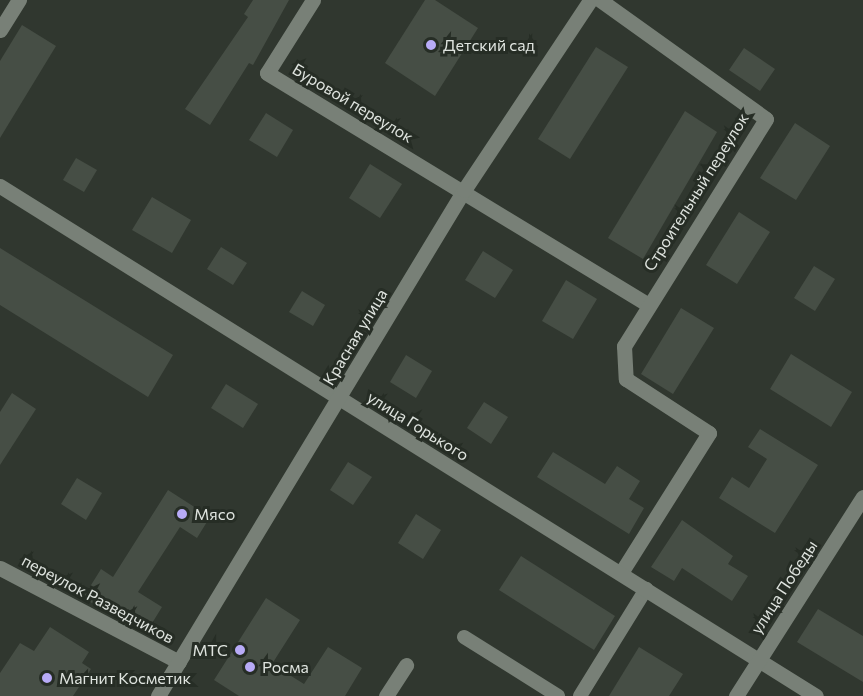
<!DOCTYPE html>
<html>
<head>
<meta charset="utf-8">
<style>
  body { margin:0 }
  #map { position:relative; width:863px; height:696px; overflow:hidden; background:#30372f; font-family:Commissioner,sans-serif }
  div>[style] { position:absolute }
  .building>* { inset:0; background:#464e45 }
  .lane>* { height:14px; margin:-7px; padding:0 7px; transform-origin:7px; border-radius:7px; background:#788077 }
  .street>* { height:15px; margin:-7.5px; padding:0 7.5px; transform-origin:7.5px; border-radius:7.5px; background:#788077 }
  .secondary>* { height:15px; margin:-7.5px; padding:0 7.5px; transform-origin:7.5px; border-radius:7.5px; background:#788077 }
  .dots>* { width:16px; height:16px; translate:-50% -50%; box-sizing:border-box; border:3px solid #262d25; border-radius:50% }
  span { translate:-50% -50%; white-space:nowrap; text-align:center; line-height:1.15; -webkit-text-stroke:6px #262d25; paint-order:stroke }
  .poi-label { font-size:16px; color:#dfe4df }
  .left { translate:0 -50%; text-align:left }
  .right { translate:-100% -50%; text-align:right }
  .street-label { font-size:16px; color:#dfe4df }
</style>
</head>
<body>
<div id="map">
  <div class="building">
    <i style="clip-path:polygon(253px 0,289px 0,253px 65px,249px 63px,210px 125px,185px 109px,248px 17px,244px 14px)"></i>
    <i style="clip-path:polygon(425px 0,435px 0,478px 28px,435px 96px,385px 63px)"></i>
    <i style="clip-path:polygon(22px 25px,56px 46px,0 138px,0 61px)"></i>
    <i style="clip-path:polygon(596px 47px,628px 67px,570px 159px,538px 139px)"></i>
    <i style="clip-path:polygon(744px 48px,775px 69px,760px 91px,729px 70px)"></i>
    <i style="clip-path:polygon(685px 111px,717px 132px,643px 259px,608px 238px)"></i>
    <i style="clip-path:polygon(266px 113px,293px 130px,277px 157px,249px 140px)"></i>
    <i style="clip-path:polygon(795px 123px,830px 146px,796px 200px,760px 178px)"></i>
    <i style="clip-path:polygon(76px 158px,97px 170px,84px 192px,63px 180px)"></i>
    <i style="clip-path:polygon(370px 164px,402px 184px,380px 218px,349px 198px)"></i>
    <i style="clip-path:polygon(152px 197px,191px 220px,172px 253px,132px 230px)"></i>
    <i style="clip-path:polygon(739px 212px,770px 232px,737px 284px,706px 265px)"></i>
    <i style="clip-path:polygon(221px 247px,247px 263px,233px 285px,207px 269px)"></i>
    <i style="clip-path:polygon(0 248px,173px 355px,148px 397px,0 305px)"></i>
    <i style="clip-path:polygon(483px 251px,513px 270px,495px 298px,465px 280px)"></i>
    <i style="clip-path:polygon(814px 266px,835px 279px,815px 311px,794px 298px)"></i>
    <i style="clip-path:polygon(566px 280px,597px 299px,573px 339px,542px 321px)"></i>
    <i style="clip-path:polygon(302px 291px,325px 305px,313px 326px,289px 312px)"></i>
    <i style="clip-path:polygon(681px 308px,714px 328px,673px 394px,641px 374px)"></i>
    <i style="clip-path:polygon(791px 354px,852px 392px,831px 427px,770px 389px)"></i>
    <i style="clip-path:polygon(406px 355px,432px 371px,416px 398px,390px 382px)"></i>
    <i style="clip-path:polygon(226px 384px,258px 404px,243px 428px,211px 408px)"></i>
    <i style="clip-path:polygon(12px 393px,36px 409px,0 465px,0 412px)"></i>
    <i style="clip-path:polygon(484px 402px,508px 417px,491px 444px,467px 428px)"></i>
    <i style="clip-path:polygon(760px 429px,818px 465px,775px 533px,719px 498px,732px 477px,749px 488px,767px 459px,748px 447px)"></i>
    <i style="clip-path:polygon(553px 452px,605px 484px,617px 466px,640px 481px,629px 499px,644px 508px,629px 534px,537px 477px)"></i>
    <i style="clip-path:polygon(348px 462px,372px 477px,353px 505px,330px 490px)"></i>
    <i style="clip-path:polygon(77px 478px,102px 493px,86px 520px,61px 504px)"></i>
    <i style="clip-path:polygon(168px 490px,210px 517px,197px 538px,180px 527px,138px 592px,162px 607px,146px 633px,83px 598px,101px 569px,113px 577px)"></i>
    <i style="clip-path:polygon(416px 514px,441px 530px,423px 559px,398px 543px)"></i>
    <i style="clip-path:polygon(682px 520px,733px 556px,728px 564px,748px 576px,732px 601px,682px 568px,674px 581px,651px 567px)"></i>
    <i style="clip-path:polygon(521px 556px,615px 616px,594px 650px,499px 590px)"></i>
    <i style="clip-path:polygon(266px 598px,300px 620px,272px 664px,304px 684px,328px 647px,362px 668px,345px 696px,239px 696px,214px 680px)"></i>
    <i style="clip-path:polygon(818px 609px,863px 636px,863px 682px,797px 642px)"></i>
    <i style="clip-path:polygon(50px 627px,89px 652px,82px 663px,91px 669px,73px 696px,0 696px,0 673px,20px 643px,34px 651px)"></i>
    <i style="clip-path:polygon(639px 647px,683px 674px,669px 696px,609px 696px)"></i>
  </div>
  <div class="lane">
    <i style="left:464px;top:637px;width:111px;rotate:32.1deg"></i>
    <i style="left:580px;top:696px;width:126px;rotate:-58.3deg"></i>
  </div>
  <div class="street">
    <i style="left:313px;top:0;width:86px;rotate:122.2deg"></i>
    <i style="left:267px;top:73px;width:445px;rotate:31.3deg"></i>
    <i style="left:600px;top:0;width:204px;rotate:35.6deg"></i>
    <i style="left:766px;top:119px;width:268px;rotate:122deg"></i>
    <i style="left:624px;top:346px;width:33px;rotate:87deg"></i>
    <i style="left:626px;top:379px;width:99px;rotate:33deg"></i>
    <i style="left:709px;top:433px;width:165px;rotate:122.2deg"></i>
    <i style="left:0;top:30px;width:36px;rotate:-58deg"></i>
    <i style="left:0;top:186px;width:962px;rotate:32.01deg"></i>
    <i style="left:0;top:568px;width:202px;rotate:27.7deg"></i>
    <i style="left:386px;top:696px;width:37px;rotate:-57deg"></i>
    <i style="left:736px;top:696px;width:236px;rotate:-57.5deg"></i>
  </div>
  <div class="secondary">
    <i style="left:158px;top:696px;width:591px;rotate:-58.84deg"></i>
    <i style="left:464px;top:190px;width:228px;rotate:-56.4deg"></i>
  </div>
  <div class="dots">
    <i style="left:431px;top:45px;background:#b8abf7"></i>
    <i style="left:182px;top:514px;background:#b8abf7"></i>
    <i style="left:240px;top:650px;background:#b8abf7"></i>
    <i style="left:250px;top:667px;background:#b8abf7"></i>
    <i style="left:47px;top:678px;background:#b8abf7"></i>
  </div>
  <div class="poi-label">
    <span class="left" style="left:443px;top:45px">Детский сад</span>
    <span class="left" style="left:194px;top:514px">Мясо</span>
    <span class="right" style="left:228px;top:650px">МТС</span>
    <span class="left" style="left:262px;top:667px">Росма</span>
    <span class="left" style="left:59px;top:678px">Магнит Косметик</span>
  </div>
  <div class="street-label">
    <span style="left:353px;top:103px;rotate:31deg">Буровой переулок</span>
    <span style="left:696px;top:192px;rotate:-58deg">Строительный переулок</span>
    <span style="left:355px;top:337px;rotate:-59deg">Красная улица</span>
    <span style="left:418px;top:426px;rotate:32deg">улица Горького</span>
    <span style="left:784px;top:587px;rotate:-57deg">улица Победы</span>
    <span style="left:98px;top:599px;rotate:28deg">переулок Разведчиков</span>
  </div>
</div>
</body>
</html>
